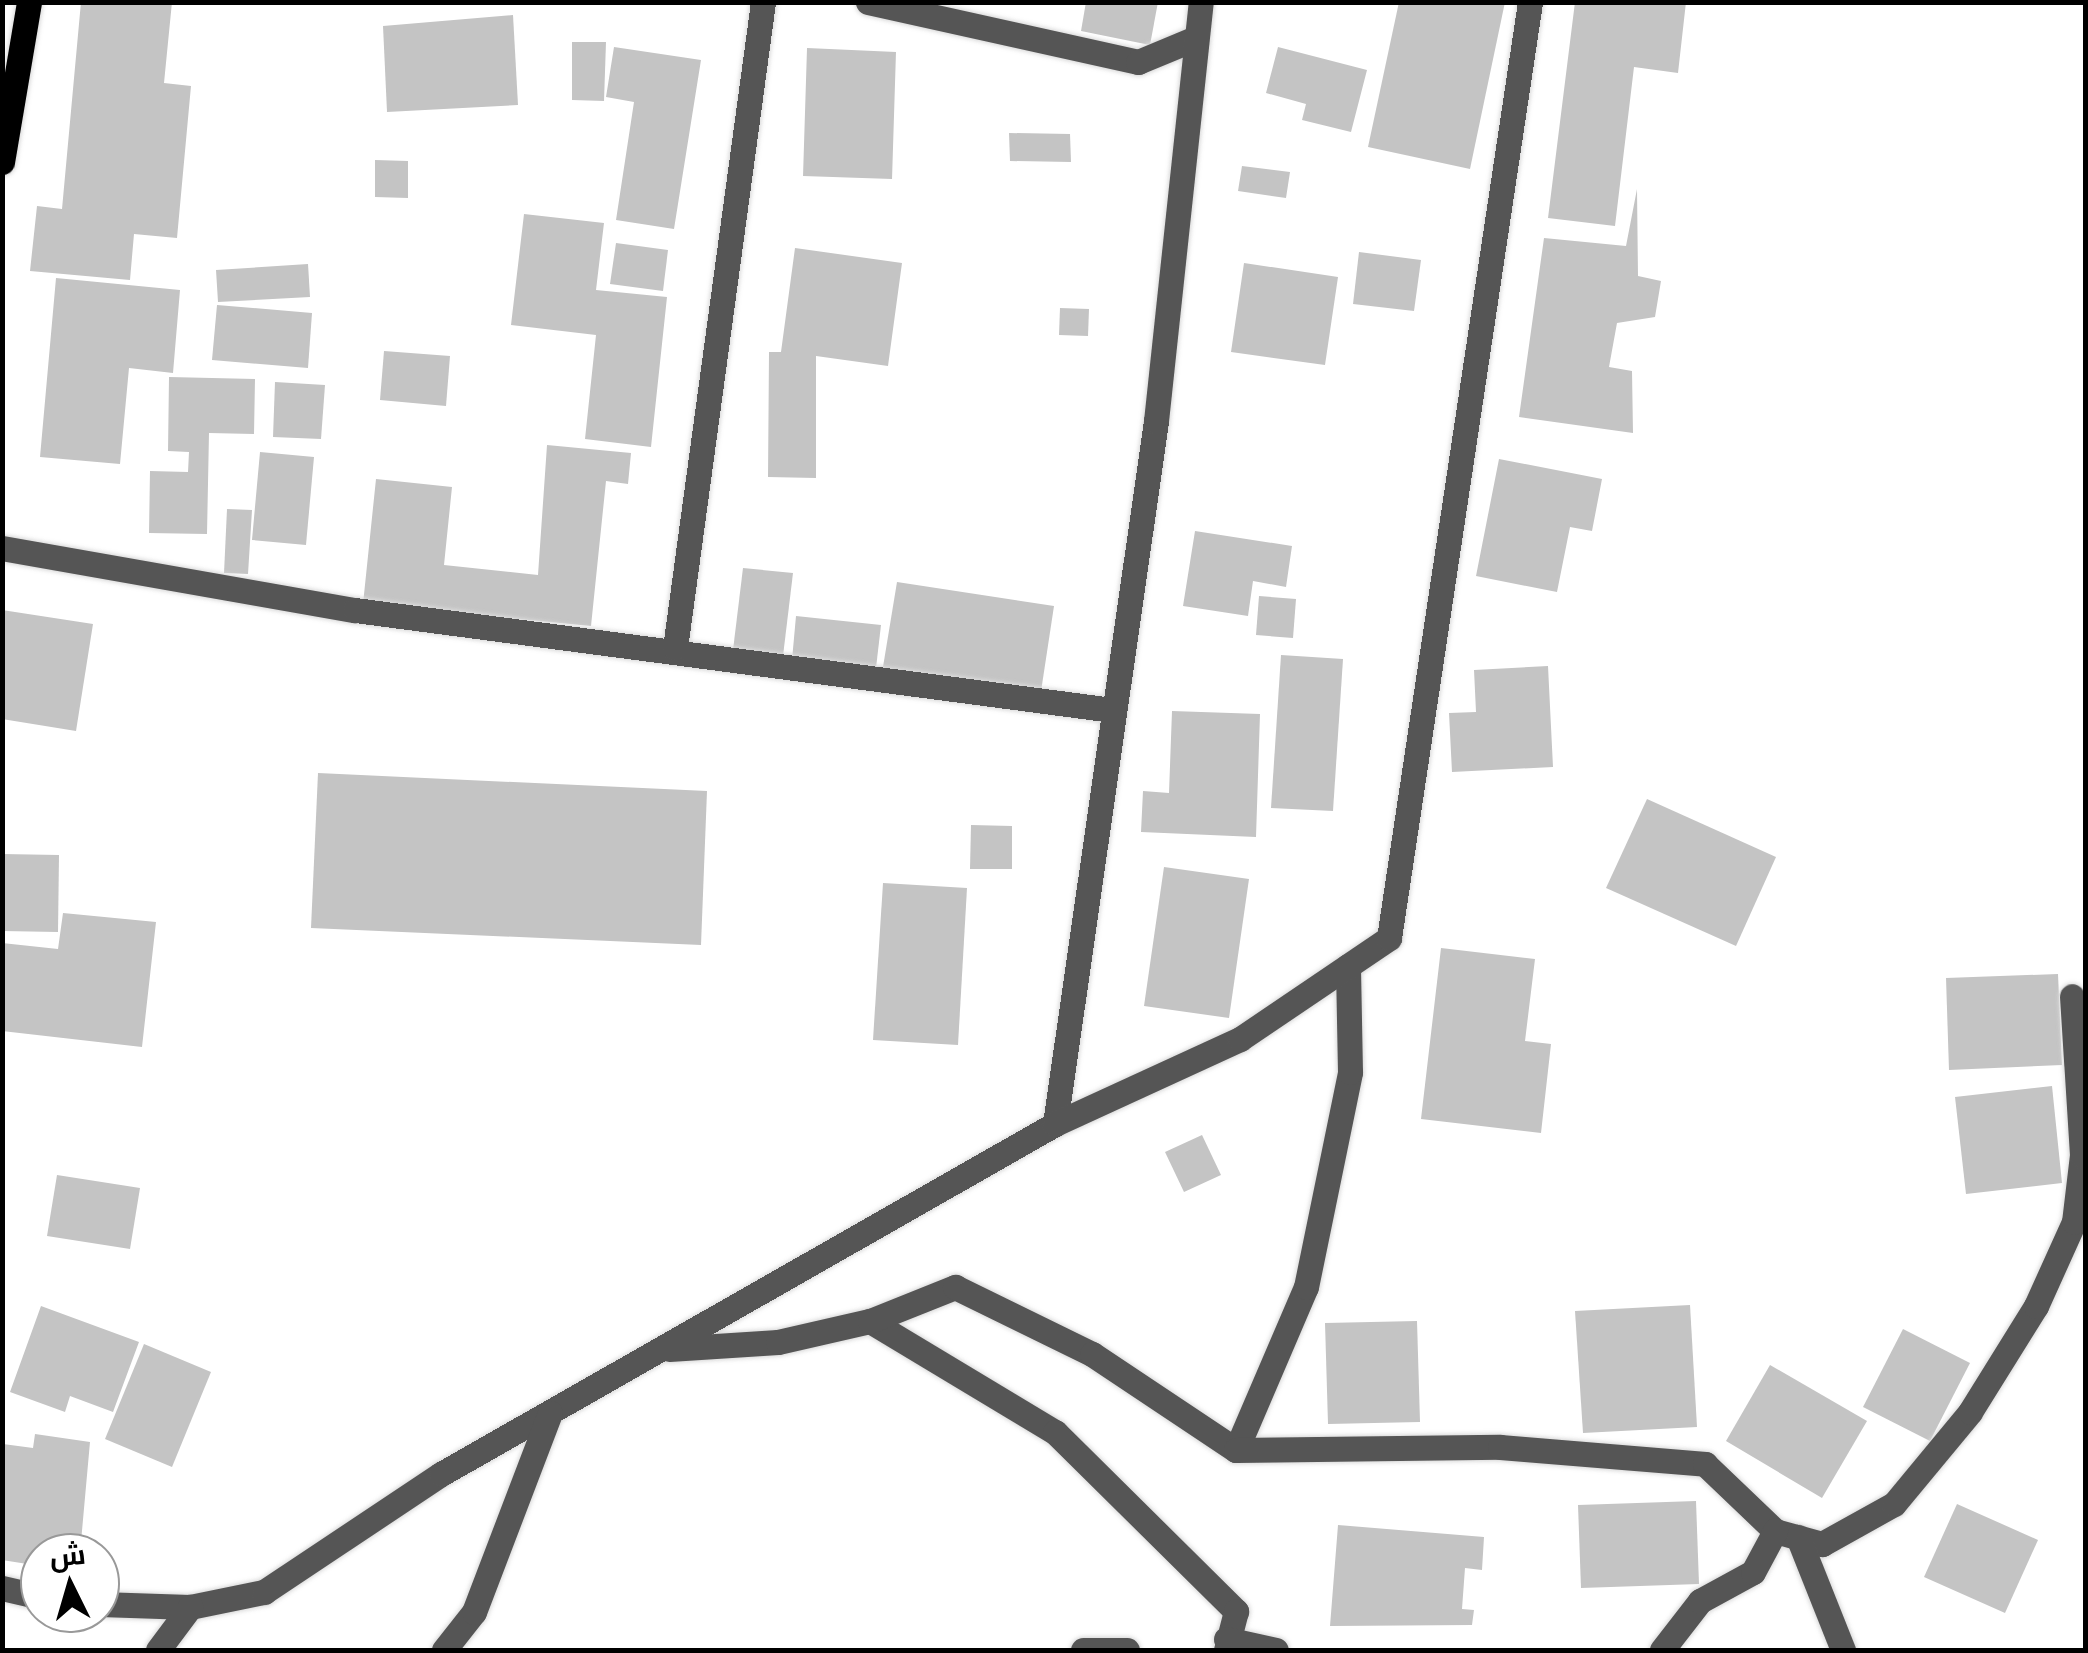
<!DOCTYPE html>
<html>
<head>
<meta charset="utf-8">
<style>
  body { margin:0 }
  #map { position:relative; width:2088px; height:1653px; overflow:hidden; background:#fff; font-family:Cabin,Cairo,sans-serif }
  div>[style] { position:absolute }
  .building>* { inset:0; background:#c4c4c4 }
  .roads { filter:drop-shadow(0 0 2px #dbdbdb) drop-shadow(0 0 2px #dbdbdb) }
  .minor>* { height:25px; margin:-12.5px; padding:0 12.5px; transform-origin:12.5px; border-radius:12.5px; background:#555 }
  .major>* { height:25px; margin:-12.5px; padding:0 12.5px; transform-origin:12.5px; border-radius:12.5px; background:#000 }
  span { translate:-50% -50%; white-space:nowrap; text-align:center; line-height:1.15; -webkit-text-stroke:8px #fff; paint-order:stroke }
  .frame { position:absolute; inset:0; border:5px solid #000; pointer-events:none }
  .north { position:absolute; left:20px; top:1533px; width:100px; height:100px; box-sizing:border-box; background:#fff; border:2px solid #999; border-radius:50%; rotate:355deg; font-size:28px; font-weight:700; line-height:40px; text-align:center; color:#000 }
  .north::after { content:''; display:block; margin:auto; width:35px; height:45px; background:#000; clip-path:polygon(50% 0,100% 100%,50% 72%,0 100%) }
</style>
</head>
<body>
<div id="map">
  <div class="building">
    <i style="clip-path:polygon(81px 2px,172px 2px,164px 83px,191px 86px,177px 238px,134px 234px,130px 280px,30px 271px,37px 206px,62px 209px)"></i>
    <i style="clip-path:polygon(1086px 2px,1158px 2px,1150px 45px,1081px 31px)"></i>
    <i style="clip-path:polygon(1399px 2px,1505px 2px,1470px 169px,1368px 147px)"></i>
    <i style="clip-path:polygon(1575px 2px,1686px 2px,1678px 73px,1634px 67px,1615px 226px,1548px 218px)"></i>
    <i style="clip-path:polygon(513px 15px,518px 105px,387px 112px,383px 26px)"></i>
    <i style="clip-path:polygon(572px 42px,606px 42px,604px 101px,572px 100px)"></i>
    <i style="clip-path:polygon(614px 47px,701px 60px,674px 229px,616px 220px,634px 102px,606px 97px)"></i>
    <i style="clip-path:polygon(1278px 47px,1367px 70px,1351px 132px,1302px 120px,1306px 104px,1266px 93px)"></i>
    <i style="clip-path:polygon(807px 48px,896px 52px,892px 179px,803px 176px)"></i>
    <i style="clip-path:polygon(1009px 133px,1070px 134px,1071px 162px,1010px 161px)"></i>
    <i style="clip-path:polygon(375px 160px,408px 161px,408px 198px,375px 197px)"></i>
    <i style="clip-path:polygon(1242px 166px,1290px 172px,1286px 198px,1238px 191px)"></i>
    <i style="clip-path:polygon(1637px 189px,1638px 276px,1661px 281px,1655px 317px,1617px 323px,1609px 367px,1632px 371px,1633px 433px,1519px 417px,1544px 238px,1626px 246px)"></i>
    <i style="clip-path:polygon(524px 214px,604px 223px,596px 290px,667px 297px,651px 447px,585px 439px,596px 335px,511px 325px)"></i>
    <i style="clip-path:polygon(616px 243px,668px 250px,663px 291px,610px 284px)"></i>
    <i style="clip-path:polygon(795px 248px,902px 263px,888px 366px,816px 356px,816px 478px,768px 477px,769px 352px,781px 352px)"></i>
    <i style="clip-path:polygon(1359px 252px,1421px 260px,1414px 311px,1353px 304px)"></i>
    <i style="clip-path:polygon(1244px 263px,1338px 277px,1325px 365px,1231px 352px)"></i>
    <i style="clip-path:polygon(308px 264px,310px 297px,218px 302px,216px 270px)"></i>
    <i style="clip-path:polygon(56px 278px,180px 290px,173px 373px,129px 368px,120px 464px,40px 457px)"></i>
    <i style="clip-path:polygon(217px 305px,312px 313px,308px 368px,212px 360px)"></i>
    <i style="clip-path:polygon(1060px 308px,1089px 309px,1088px 336px,1059px 335px)"></i>
    <i style="clip-path:polygon(384px 351px,450px 356px,446px 406px,380px 400px)"></i>
    <i style="clip-path:polygon(169px 377px,255px 379px,254px 434px,209px 433px,207px 534px,149px 533px,150px 471px,188px 472px,189px 452px,168px 451px)"></i>
    <i style="clip-path:polygon(275px 382px,325px 385px,321px 439px,273px 437px)"></i>
    <i style="clip-path:polygon(547px 445px,631px 453px,628px 484px,606px 481px,591px 626px,363px 604px,376px 479px,452px 487px,444px 565px,538px 575px)"></i>
    <i style="clip-path:polygon(260px 452px,314px 457px,306px 545px,252px 540px)"></i>
    <i style="clip-path:polygon(1499px 459px,1602px 479px,1592px 531px,1570px 527px,1557px 592px,1476px 576px)"></i>
    <i style="clip-path:polygon(227px 509px,252px 510px,248px 574px,224px 573px)"></i>
    <i style="clip-path:polygon(1195px 531px,1292px 546px,1286px 587px,1253px 581px,1248px 616px,1183px 606px)"></i>
    <i style="clip-path:polygon(743px 568px,793px 573px,783px 656px,733px 650px)"></i>
    <i style="clip-path:polygon(897px 582px,1054px 606px,1040px 698px,882px 673px)"></i>
    <i style="clip-path:polygon(1259px 596px,1296px 599px,1293px 638px,1256px 635px)"></i>
    <i style="clip-path:polygon(2px 610px,93px 624px,76px 731px,2px 719px)"></i>
    <i style="clip-path:polygon(796px 616px,881px 625px,876px 668px,792px 660px)"></i>
    <i style="clip-path:polygon(1281px 655px,1343px 659px,1333px 811px,1271px 808px)"></i>
    <i style="clip-path:polygon(1548px 666px,1553px 767px,1452px 772px,1449px 713px,1476px 712px,1474px 670px)"></i>
    <i style="clip-path:polygon(1172px 711px,1260px 714px,1256px 837px,1141px 832px,1143px 791px,1169px 793px)"></i>
    <i style="clip-path:polygon(318px 773px,707px 791px,701px 945px,311px 928px)"></i>
    <i style="clip-path:polygon(1647px 799px,1776px 857px,1736px 946px,1606px 888px)"></i>
    <i style="clip-path:polygon(971px 825px,1012px 826px,1012px 869px,970px 869px)"></i>
    <i style="clip-path:polygon(2px 854px,59px 855px,58px 932px,2px 931px)"></i>
    <i style="clip-path:polygon(1164px 867px,1249px 879px,1229px 1018px,1144px 1006px)"></i>
    <i style="clip-path:polygon(883px 883px,967px 888px,958px 1045px,873px 1040px)"></i>
    <i style="clip-path:polygon(63px 913px,156px 922px,142px 1047px,2px 1031px,2px 943px,58px 949px)"></i>
    <i style="clip-path:polygon(1441px 948px,1535px 959px,1525px 1041px,1551px 1044px,1541px 1133px,1421px 1119px)"></i>
    <i style="clip-path:polygon(2058px 974px,2062px 1065px,1949px 1070px,1946px 978px)"></i>
    <i style="clip-path:polygon(2052px 1086px,2062px 1183px,1966px 1194px,1955px 1097px)"></i>
    <i style="clip-path:polygon(1202px 1135px,1221px 1175px,1184px 1192px,1165px 1152px)"></i>
    <i style="clip-path:polygon(57px 1175px,140px 1188px,130px 1249px,47px 1236px)"></i>
    <i style="clip-path:polygon(1690px 1305px,1697px 1427px,1583px 1433px,1575px 1311px)"></i>
    <i style="clip-path:polygon(41px 1306px,139px 1342px,113px 1412px,70px 1396px,65px 1412px,10px 1392px)"></i>
    <i style="clip-path:polygon(1417px 1321px,1420px 1422px,1328px 1424px,1325px 1323px)"></i>
    <i style="clip-path:polygon(1903px 1329px,1970px 1363px,1930px 1441px,1863px 1407px)"></i>
    <i style="clip-path:polygon(144px 1344px,211px 1372px,172px 1467px,105px 1439px)"></i>
    <i style="clip-path:polygon(1770px 1365px,1867px 1421px,1822px 1498px,1726px 1441px)"></i>
    <i style="clip-path:polygon(35px 1434px,90px 1442px,80px 1553px,40px 1553px,40px 1566px,2px 1560px,3px 1444px,33px 1448px)"></i>
    <i style="clip-path:polygon(1696px 1501px,1699px 1584px,1581px 1588px,1578px 1505px)"></i>
    <i style="clip-path:polygon(1957px 1504px,2038px 1540px,2005px 1613px,1924px 1577px)"></i>
    <i style="clip-path:polygon(1338px 1525px,1484px 1537px,1482px 1570px,1465px 1568px,1462px 1609px,1474px 1610px,1472px 1625px,1330px 1626px)"></i>
  </div>
  <div class="roads">
    <div class="minor">
      <i style="left:868px;top:2px;width:277px;rotate:12.5deg"></i>
      <i style="left:1138px;top:62px;width:63px;rotate:-22.5deg"></i>
      <i style="left:2px;top:548px;width:358px;rotate:10deg"></i>
      <i style="left:355px;top:610px;width:765px;rotate:7.52deg"></i>
      <i style="left:675px;top:648px;width:652px;rotate:-82.24deg"></i>
      <i style="left:1055px;top:1124px;width:710px;rotate:-81.82deg"></i>
      <i style="left:1156px;top:421px;width:421px;rotate:-83.9deg"></i>
      <i style="left:870px;top:1321px;width:216px;rotate:31deg"></i>
      <i style="left:1055px;top:1432px;width:255px;rotate:44.7deg"></i>
      <i style="left:1236px;top:1611px;width:40px;rotate:104.4deg"></i>
      <i style="left:669px;top:1349px;width:109px;rotate:-3.7deg"></i>
      <i style="left:778px;top:1342px;width:94px;rotate:-12.9deg"></i>
      <i style="left:870px;top:1321px;width:92px;rotate:-21.8deg"></i>
      <i style="left:955px;top:1287px;width:153px;rotate:26.1deg"></i>
      <i style="left:1092px;top:1354px;width:173px;rotate:33.7deg"></i>
      <i style="left:1236px;top:1450px;width:177px;rotate:-66.8deg"></i>
      <i style="left:1306px;top:1287px;width:219px;rotate:-78.4deg"></i>
      <i style="left:1350px;top:1072px;width:106px;rotate:-91.1deg"></i>
      <i style="left:1236px;top:1450px;width:264px;rotate:-0.7deg"></i>
      <i style="left:1500px;top:1447px;width:206px;rotate:4.7deg"></i>
      <i style="left:1705px;top:1464px;width:97px;rotate:43.7deg"></i>
      <i style="left:1775px;top:1531px;width:49px;rotate:15.5deg"></i>
      <i style="left:1822px;top:1544px;width:82px;rotate:-29.1deg"></i>
      <i style="left:1894px;top:1504px;width:119px;rotate:-50.4deg"></i>
      <i style="left:1970px;top:1412px;width:125px;rotate:-58.1deg"></i>
      <i style="left:2036px;top:1306px;width:92px;rotate:-65.7deg"></i>
      <i style="left:2074px;top:1222px;width:67px;rotate:-83.2deg"></i>
      <i style="left:2082px;top:1155px;width:159px;rotate:-93.6deg"></i>
      <i style="left:1798px;top:1537px;width:122px;rotate:68.3deg"></i>
      <i style="left:2px;top:1588px;width:39px;rotate:13deg"></i>
      <i style="left:100px;top:1604px;width:90px;rotate:1.9deg"></i>
      <i style="left:190px;top:1607px;width:76px;rotate:-11.5deg"></i>
      <i style="left:264px;top:1592px;width:213px;rotate:-33.7deg"></i>
      <i style="left:441px;top:1474px;width:707px;rotate:-29.68deg"></i>
      <i style="left:1055px;top:1124px;width:204px;rotate:-24.7deg"></i>
      <i style="left:1240px;top:1039px;width:180px;rotate:-34.1deg"></i>
      <i style="left:1389px;top:938px;width:947px;rotate:-81.43deg"></i>
      <i style="left:1226px;top:1639px;width:51px;rotate:12.4deg"></i>
      <i style="left:158px;top:1650px;width:54px;rotate:-53.3deg"></i>
      <i style="left:444px;top:1650px;width:48px;rotate:-51.7deg"></i>
      <i style="left:474px;top:1612px;width:213px;rotate:-69.1deg"></i>
      <i style="left:1083px;top:1650px;width:44px"></i>
      <i style="left:1662px;top:1650px;width:62px;rotate:-52.2deg"></i>
      <i style="left:1700px;top:1601px;width:60px;rotate:-28.7deg"></i>
      <i style="left:1753px;top:1572px;width:47px;rotate:-61.8deg"></i>
    </div>
    <div class="major">
      <i style="left:2px;top:162px;width:162px;rotate:-80.4deg"></i>
    </div>
  </div>
  <div class="frame"></div>
  <div class="north">ش</div>
</div>
</body>
</html>
